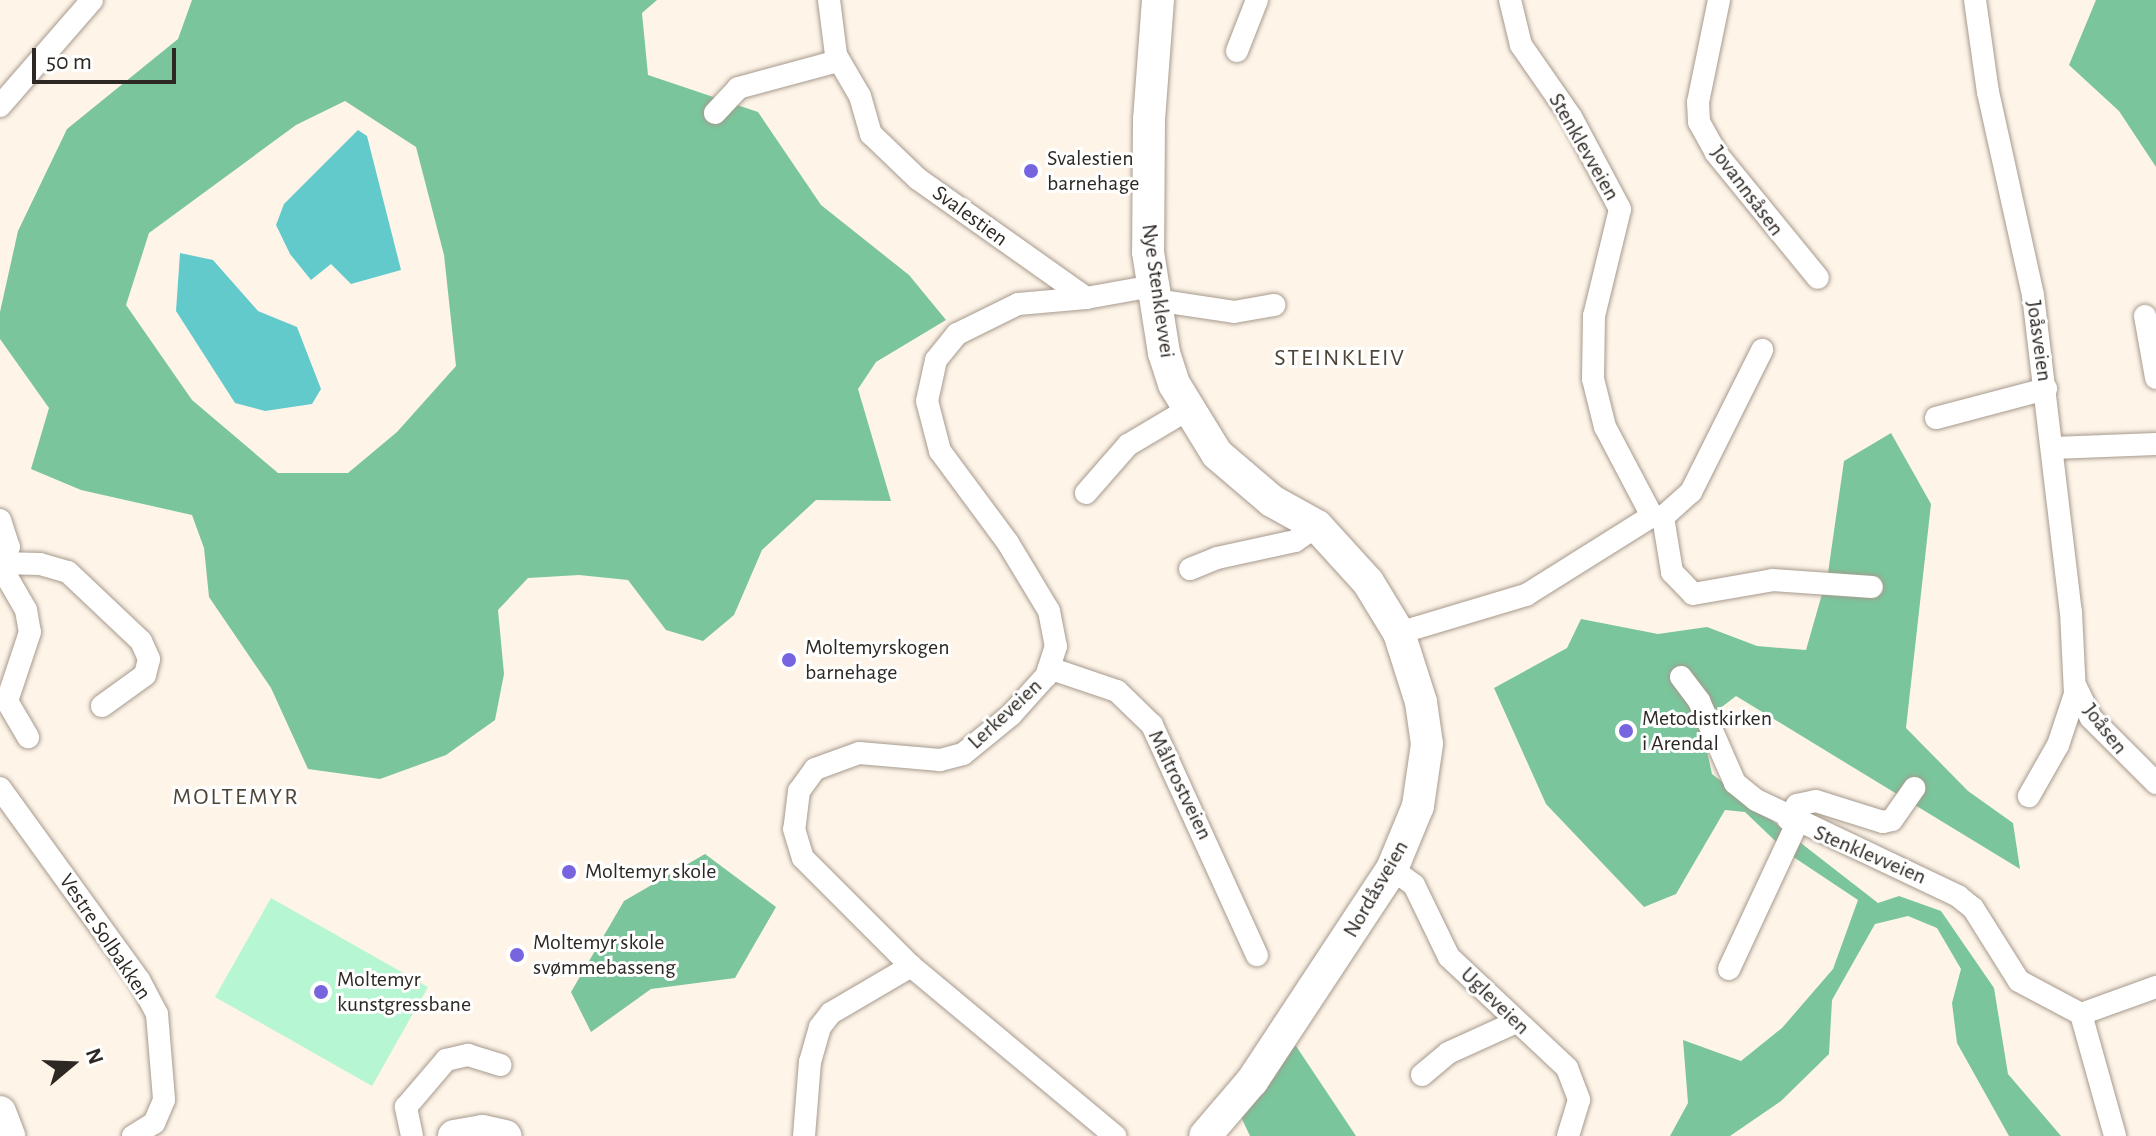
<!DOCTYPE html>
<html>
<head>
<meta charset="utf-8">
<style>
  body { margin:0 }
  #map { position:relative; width:2156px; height:1136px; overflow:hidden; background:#fef4e8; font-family:"Alegreya Sans",sans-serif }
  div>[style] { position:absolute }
  .green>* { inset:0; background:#b6f6d2 }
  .forest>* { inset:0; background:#7ac59c }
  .water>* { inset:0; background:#63cacc }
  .roads { filter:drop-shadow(0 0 2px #a69a8d) drop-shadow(0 0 2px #a69a8d) }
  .street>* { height:22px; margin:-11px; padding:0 11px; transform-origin:11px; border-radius:11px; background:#fff }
  .secondary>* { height:32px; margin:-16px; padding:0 16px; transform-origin:16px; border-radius:16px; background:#fff }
  .dots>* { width:22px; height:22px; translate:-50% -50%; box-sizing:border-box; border:4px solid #fff; border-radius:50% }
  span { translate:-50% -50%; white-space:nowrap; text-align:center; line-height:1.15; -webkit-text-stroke:6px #fff; paint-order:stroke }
  .street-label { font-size:22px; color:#2d2823 }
  .poi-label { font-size:22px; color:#2d2823 }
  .left { translate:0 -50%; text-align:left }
  .neighbourhood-label { font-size:24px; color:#4e4438; letter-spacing:2px }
  .north { position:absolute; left:32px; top:1024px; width:80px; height:80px; -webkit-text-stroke:6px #fff; paint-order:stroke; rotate:71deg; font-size:22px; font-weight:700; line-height:32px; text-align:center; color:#2d2823 }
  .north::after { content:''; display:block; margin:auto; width:28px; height:36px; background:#2d2823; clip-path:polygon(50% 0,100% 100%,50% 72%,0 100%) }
  .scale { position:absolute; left:32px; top:48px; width:144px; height:36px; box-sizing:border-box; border:4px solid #2d2823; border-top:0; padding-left:10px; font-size:24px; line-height:28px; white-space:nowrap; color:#2d2823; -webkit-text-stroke:6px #fff; paint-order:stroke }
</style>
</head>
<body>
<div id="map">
  <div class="green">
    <i style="clip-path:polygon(271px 898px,428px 987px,372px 1086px,215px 997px)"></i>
  </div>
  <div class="forest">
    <i style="clip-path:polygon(evenodd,192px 0,657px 0,642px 13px,648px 75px,758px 112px,821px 205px,909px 275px,946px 320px,876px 362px,858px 389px,891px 501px,816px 500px,762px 550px,734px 615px,703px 641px,666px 630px,628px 580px,579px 575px,528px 578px,498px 610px,504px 674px,495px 720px,446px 755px,380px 779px,308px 769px,271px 688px,209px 597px,204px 548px,192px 515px,81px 490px,31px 469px,49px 408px,0 339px,0 312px,18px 231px,67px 129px,178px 39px,192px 0,345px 101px,416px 147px,444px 255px,456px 366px,397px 432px,348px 473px,278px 473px,192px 400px,126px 305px,149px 233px,296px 125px,345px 101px)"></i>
    <i style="clip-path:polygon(2096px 0,2156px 0,2156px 167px,2119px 111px,2069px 65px)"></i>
    <i style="clip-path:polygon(1891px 433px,1931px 504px,1906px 728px,1968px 791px,2013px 823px,2020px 869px,1736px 696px,1701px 723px,1712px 774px,1878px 903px,1899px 896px,1941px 911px,1994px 988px,2008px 1074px,2061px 1136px,2009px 1136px,1957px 1043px,1952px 1003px,1961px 969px,1937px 928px,1908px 916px,1875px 924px,1832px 1000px,1829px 1054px,1781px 1101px,1730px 1136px,1670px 1136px,1688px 1103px,1683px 1040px,1741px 1061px,1782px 1028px,1833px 969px,1858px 900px,1789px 854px,1745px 812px,1725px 810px,1676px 894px,1644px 907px,1546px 804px,1494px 688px,1567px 648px,1581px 619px,1658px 634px,1707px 627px,1757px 646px,1806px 650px,1828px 573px,1844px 461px)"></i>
    <i style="clip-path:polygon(705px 854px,776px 907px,735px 978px,651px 989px,591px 1032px,571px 992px,624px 901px)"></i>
    <i style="clip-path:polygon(1296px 1046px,1356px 1136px,1250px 1136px,1241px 1117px,1275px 1047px)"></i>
  </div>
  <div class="water">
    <i style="clip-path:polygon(358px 130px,367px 136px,401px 270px,351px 284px,331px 264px,311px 280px,290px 254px,276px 225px,284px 204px)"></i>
    <i style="clip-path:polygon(180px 253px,213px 260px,258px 311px,297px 327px,321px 389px,312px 404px,265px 411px,235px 403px,176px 311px)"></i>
  </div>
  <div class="roads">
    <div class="street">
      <i style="left:829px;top:0;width:55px;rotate:82.7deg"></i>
      <i style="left:836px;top:55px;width:48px;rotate:59.7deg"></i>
      <i style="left:860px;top:96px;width:40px;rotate:74deg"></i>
      <i style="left:871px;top:134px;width:65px;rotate:43.8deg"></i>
      <i style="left:918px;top:179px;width:206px;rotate:35.3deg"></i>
      <i style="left:1086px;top:298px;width:68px;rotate:-10.2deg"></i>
      <i style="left:1719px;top:0;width:104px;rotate:101.6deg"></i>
      <i style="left:1698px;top:102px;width:20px;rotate:87deg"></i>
      <i style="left:1699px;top:122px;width:35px;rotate:61deg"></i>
      <i style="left:1716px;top:153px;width:161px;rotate:50.8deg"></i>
      <i style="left:1975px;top:0;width:93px;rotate:82deg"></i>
      <i style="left:1988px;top:92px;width:208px;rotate:77.5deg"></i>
      <i style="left:2033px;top:295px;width:319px;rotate:83.2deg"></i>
      <i style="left:2071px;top:612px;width:82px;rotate:87.2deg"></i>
      <i style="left:2075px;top:694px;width:54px;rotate:108.4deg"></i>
      <i style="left:2058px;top:745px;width:59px;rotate:119.6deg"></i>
      <i style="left:1237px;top:51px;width:55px;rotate:-68.6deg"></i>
      <i style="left:0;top:106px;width:140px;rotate:-49deg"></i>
      <i style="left:715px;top:113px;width:34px;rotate:-47deg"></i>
      <i style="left:738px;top:88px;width:104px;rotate:-15.1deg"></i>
      <i style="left:1086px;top:298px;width:68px;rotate:175deg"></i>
      <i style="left:1018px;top:304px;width:68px;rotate:153.8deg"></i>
      <i style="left:957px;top:334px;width:33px;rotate:129deg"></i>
      <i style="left:936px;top:360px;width:42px;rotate:102.4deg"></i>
      <i style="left:927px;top:401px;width:52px;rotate:75.4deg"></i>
      <i style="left:940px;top:451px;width:114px;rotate:53.5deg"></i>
      <i style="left:1008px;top:543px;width:79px;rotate:58.9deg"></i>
      <i style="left:1049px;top:611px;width:36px;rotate:79deg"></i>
      <i style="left:1056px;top:646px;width:32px;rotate:108deg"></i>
      <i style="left:1046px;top:676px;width:52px;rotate:131.9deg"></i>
      <i style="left:1011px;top:715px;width:62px;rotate:140.9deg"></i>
      <i style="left:963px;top:754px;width:24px;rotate:165deg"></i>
      <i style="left:940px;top:760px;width:81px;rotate:-175.1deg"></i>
      <i style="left:859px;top:753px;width:47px;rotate:160deg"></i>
      <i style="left:815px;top:769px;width:27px;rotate:126deg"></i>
      <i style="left:799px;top:791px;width:38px;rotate:97deg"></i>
      <i style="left:794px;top:829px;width:30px;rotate:73deg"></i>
      <i style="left:803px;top:858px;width:153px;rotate:45deg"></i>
      <i style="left:911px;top:966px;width:266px;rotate:39.8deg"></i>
      <i style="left:1155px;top:300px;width:80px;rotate:8.6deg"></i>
      <i style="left:1234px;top:312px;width:41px;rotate:-9.9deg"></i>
      <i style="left:2145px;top:316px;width:63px;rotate:79.9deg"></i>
      <i style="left:1936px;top:418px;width:114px;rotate:-14.8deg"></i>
      <i style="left:2053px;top:448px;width:103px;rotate:-2.2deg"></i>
      <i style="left:1086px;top:493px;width:64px;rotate:-48.8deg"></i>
      <i style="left:1128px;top:445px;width:69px;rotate:-30.7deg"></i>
      <i style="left:1652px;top:516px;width:11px;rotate:5deg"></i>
      <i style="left:1663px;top:517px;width:38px;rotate:-42deg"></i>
      <i style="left:1691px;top:492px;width:159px;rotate:-63.4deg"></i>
      <i style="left:1663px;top:517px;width:56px;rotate:80.7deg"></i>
      <i style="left:1672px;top:572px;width:30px;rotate:46deg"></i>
      <i style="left:1693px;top:594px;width:81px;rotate:-9.9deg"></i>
      <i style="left:1773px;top:580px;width:99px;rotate:4deg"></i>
      <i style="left:0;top:520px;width:28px;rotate:72deg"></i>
      <i style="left:9px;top:547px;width:17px;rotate:123deg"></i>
      <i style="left:0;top:563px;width:40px;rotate:1.4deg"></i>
      <i style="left:40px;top:564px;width:29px;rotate:16deg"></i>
      <i style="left:68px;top:572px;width:100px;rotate:43.4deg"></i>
      <i style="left:141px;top:641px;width:20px;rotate:66deg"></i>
      <i style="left:149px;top:659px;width:16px;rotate:104deg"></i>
      <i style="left:145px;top:675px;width:53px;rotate:144.2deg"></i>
      <i style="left:0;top:565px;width:52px;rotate:60deg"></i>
      <i style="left:26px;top:610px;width:22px;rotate:80deg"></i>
      <i style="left:30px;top:632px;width:73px;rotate:108.4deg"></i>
      <i style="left:7px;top:701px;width:42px;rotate:59.7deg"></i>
      <i style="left:1190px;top:569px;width:29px;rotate:-22deg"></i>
      <i style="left:1217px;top:558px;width:80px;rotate:-12.3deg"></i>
      <i style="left:1295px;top:541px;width:27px;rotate:-34deg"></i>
      <i style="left:1399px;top:633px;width:133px;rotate:-16.7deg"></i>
      <i style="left:1526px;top:595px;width:149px;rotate:-32.1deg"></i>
      <i style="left:1652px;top:516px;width:101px;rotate:-117.8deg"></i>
      <i style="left:1605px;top:427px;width:49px;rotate:-104deg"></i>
      <i style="left:1593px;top:379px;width:63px;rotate:-89.1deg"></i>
      <i style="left:1594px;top:316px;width:110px;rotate:-76.3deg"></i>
      <i style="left:1620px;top:209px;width:104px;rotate:-118deg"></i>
      <i style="left:1571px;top:117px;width:88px;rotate:-124.8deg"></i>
      <i style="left:1521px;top:45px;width:46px;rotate:-103.7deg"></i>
      <i style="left:1049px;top:668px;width:72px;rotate:18.7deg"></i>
      <i style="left:1117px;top:691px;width:49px;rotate:44.2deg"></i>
      <i style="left:1152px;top:725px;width:253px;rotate:65.5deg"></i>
      <i style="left:1681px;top:677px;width:30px;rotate:53deg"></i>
      <i style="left:1699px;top:701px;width:90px;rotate:66.3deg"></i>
      <i style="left:1735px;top:783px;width:27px;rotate:39deg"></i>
      <i style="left:1756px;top:800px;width:224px;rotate:25.4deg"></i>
      <i style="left:1958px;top:896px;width:19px;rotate:39deg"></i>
      <i style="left:1973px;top:908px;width:86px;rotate:57.8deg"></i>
      <i style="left:2019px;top:981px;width:70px;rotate:28deg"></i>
      <i style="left:2076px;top:687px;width:34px;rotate:64deg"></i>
      <i style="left:2091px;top:718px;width:92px;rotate:45deg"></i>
      <i style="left:0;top:788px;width:237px;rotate:54.1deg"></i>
      <i style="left:139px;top:980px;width:38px;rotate:62deg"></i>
      <i style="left:157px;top:1014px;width:86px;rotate:85.3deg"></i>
      <i style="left:164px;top:1100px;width:25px;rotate:113deg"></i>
      <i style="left:154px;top:1123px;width:25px;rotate:148deg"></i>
      <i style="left:1788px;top:819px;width:17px;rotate:-57deg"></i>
      <i style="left:1797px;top:805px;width:19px;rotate:-12deg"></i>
      <i style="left:1816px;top:801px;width:70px;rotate:17.4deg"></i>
      <i style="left:1883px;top:822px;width:9px;rotate:-13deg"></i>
      <i style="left:1892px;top:820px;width:39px;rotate:-55deg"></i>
      <i style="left:1392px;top:869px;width:27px;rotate:36deg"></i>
      <i style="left:1414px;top:885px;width:80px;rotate:64.1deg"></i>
      <i style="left:1449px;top:957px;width:162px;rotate:43.2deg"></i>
      <i style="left:1567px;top:1068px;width:34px;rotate:69deg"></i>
      <i style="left:1579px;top:1100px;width:38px;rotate:107deg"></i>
      <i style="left:1729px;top:969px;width:161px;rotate:-65deg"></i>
      <i style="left:2081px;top:1014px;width:127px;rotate:74.4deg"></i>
      <i style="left:2081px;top:1014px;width:80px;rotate:-19.8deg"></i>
      <i style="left:1422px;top:1075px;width:34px;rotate:-40deg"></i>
      <i style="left:1448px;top:1053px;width:75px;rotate:-24.5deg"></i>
      <i style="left:412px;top:1136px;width:30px;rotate:-102deg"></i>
      <i style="left:406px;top:1107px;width:62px;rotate:-49.6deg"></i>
      <i style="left:446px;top:1060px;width:23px;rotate:-13deg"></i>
      <i style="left:468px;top:1055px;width:34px;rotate:17deg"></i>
      <i style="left:804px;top:1136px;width:74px;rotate:-85.4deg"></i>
      <i style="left:810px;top:1062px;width:36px;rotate:-74deg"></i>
      <i style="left:820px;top:1027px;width:18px;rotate:-52deg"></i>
      <i style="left:831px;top:1013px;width:93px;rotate:-30.4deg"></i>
    </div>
    <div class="secondary">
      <i style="left:1158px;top:0;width:120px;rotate:94.3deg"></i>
      <i style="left:1149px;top:120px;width:132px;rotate:90.4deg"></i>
      <i style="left:1148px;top:252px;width:102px;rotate:81deg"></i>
      <i style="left:1164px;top:353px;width:33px;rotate:72deg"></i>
      <i style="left:1174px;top:384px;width:82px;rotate:58.4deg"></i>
      <i style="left:1217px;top:454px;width:72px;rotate:40.5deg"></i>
      <i style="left:1272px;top:501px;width:51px;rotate:29.1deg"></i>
      <i style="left:1317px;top:526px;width:76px;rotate:47.7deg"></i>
      <i style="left:1368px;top:582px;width:60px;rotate:58.7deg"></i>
      <i style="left:1399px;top:633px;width:72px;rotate:72.3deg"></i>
      <i style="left:1421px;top:702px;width:42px;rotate:81.9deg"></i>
      <i style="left:1427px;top:744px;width:63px;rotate:98.3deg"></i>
      <i style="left:1418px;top:806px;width:68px;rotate:112.4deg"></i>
      <i style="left:1392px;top:869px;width:254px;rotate:123.4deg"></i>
      <i style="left:1252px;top:1081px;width:72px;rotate:130.5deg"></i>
      <i style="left:0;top:1112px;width:26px;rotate:69deg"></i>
      <i style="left:454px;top:1136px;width:29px;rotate:-10deg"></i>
      <i style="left:483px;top:1131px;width:23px;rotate:13deg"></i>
    </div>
  </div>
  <div class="dots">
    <i style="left:1031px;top:171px;background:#7765e0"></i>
    <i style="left:789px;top:660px;background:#7765e0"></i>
    <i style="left:1626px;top:731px;background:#7765e0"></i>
    <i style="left:569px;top:872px;background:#7765e0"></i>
    <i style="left:517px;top:955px;background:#7765e0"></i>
    <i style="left:321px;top:992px;background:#7765e0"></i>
  </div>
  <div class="street-label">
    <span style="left:1584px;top:147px;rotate:60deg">Stenklevveien</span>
    <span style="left:1747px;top:191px;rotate:53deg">Jovannsåsen</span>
    <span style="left:970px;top:216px;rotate:36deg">Svalestien</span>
    <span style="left:1158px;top:291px;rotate:82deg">Nye Stenklevvei</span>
    <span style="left:2039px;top:341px;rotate:82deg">Joåsveien</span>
    <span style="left:1005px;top:714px;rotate:-43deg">Lerkeveien</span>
    <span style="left:2105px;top:729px;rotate:52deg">Joåsen</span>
    <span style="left:1180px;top:785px;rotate:64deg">Måltrostveien</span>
    <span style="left:1870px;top:855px;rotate:23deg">Stenklevveien</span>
    <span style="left:1376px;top:889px;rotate:-60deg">Nordåsveien</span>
    <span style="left:105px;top:937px;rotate:56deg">Vestre Solbakken</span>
    <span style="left:1495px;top:1001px;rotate:44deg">Ugleveien</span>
  </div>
  <div class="poi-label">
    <span class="left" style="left:1047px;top:171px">Svalestien<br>barnehage</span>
    <span class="left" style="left:805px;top:660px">Moltemyrskogen<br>barnehage</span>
    <span class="left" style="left:1642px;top:731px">Metodistkirken<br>i Arendal</span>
    <span class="left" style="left:585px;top:872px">Moltemyr skole</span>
    <span class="left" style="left:533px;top:955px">Moltemyr skole<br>svømmebasseng</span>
    <span class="left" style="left:337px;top:992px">Moltemyr<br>kunstgressbane</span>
  </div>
  <div class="neighbourhood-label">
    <span style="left:1340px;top:359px">STEINKLEIV</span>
    <span style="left:236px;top:798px">MOLTEMYR</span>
  </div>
  <div class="north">N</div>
  <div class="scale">50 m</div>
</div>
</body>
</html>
